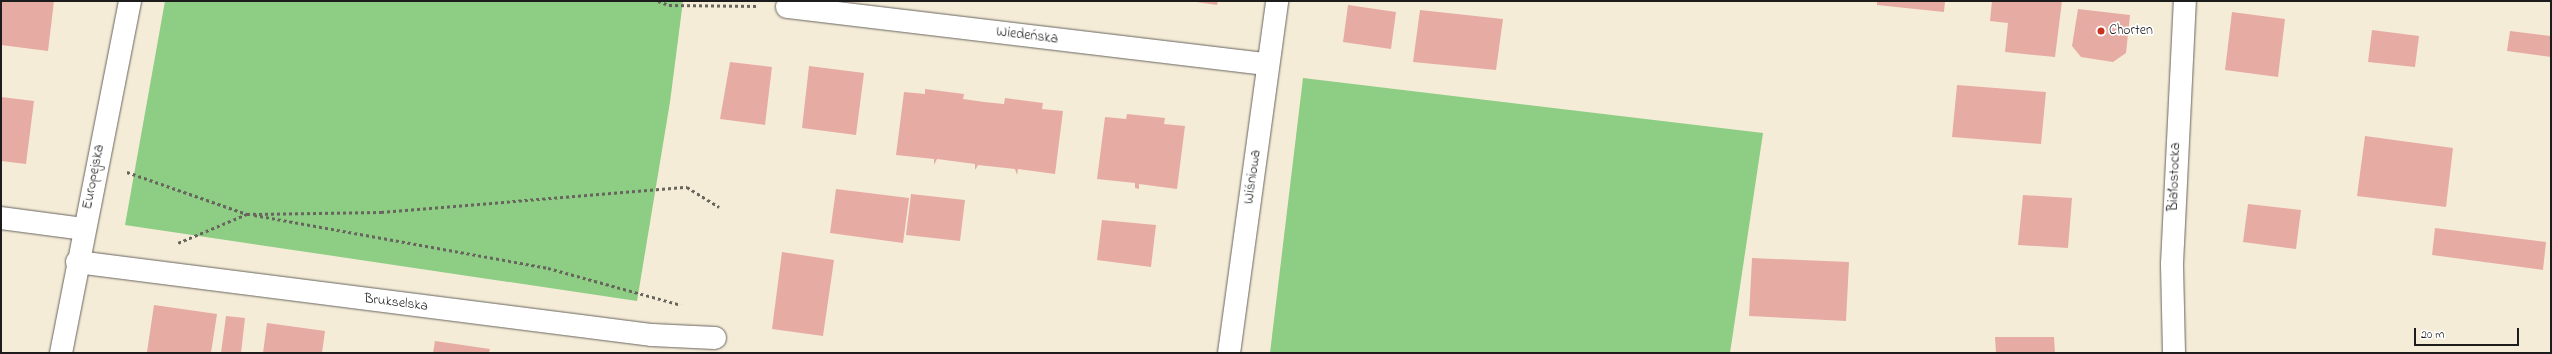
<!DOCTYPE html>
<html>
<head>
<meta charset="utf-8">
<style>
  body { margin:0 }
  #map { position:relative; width:2552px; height:354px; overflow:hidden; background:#f5ecd8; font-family:"Indie Flower",sans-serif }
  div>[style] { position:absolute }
  .green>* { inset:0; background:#8dcd84 }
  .building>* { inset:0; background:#e6aca3 }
  .path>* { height:2.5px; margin-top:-1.25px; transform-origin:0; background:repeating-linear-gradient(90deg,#68655e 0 3px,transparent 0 6px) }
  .roads { filter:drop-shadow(0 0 1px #68655e) drop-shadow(0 0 1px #68655e) }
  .minor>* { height:22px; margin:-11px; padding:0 11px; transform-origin:11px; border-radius:11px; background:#fff }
  .dots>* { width:11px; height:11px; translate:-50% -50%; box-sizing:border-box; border:2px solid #fff; border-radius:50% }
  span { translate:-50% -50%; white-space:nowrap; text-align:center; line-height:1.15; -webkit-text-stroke:3.5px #fff; paint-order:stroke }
  .poi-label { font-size:14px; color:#1c1c1c }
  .left { translate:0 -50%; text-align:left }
  .street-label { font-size:14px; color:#1c1c1c }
  .frame { position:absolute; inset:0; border:2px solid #1c1c1c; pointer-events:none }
  .scale { position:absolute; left:2414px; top:328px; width:105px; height:18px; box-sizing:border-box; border:2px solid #1c1c1c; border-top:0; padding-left:5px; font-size:12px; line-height:14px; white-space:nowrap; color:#1c1c1c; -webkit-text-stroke:3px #fff; paint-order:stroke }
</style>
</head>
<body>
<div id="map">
  <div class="green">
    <i style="clip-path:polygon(165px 1px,683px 1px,670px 102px,637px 301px,125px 225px)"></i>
    <i style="clip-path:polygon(1303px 78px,1763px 133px,1730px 353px,1270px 353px)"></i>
  </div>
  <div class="building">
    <i style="clip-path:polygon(1px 1px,54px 1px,48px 51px,1px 45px)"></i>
    <i style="clip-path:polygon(1189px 1px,1218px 1px,1217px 5px)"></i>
    <i style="clip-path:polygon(1877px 1px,1945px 1px,1944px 12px,1877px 5px)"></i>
    <i style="clip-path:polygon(1992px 1px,2062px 1px,2055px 57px,2005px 52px,2008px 23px,1990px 21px)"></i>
    <i style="clip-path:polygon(1348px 5px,1396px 12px,1391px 49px,1343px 42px)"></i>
    <i style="clip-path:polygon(2078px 9px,2130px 15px,2126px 53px,2113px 62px,2081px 57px,2072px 46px)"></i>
    <i style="clip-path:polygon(1420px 10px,1503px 19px,1496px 70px,1413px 62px)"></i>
    <i style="clip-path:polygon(2232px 12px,2285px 19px,2278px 77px,2225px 70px)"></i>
    <i style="clip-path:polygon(2372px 30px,2419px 36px,2415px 67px,2368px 62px)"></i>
    <i style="clip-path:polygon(2510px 31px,2551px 36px,2551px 57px,2507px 51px)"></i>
    <i style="clip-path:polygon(730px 62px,772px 67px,765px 125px,720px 119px)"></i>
    <i style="clip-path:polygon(809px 66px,864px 73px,856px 135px,802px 128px)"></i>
    <i style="clip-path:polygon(1957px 85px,2046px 92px,2041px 144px,1952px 137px)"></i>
    <i style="clip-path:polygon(925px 89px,964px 94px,963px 99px,984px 102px,1004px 104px,1005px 98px,1043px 103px,1042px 109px,1063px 111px,1055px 174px,1018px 169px,1017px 175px,1015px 169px,978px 165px,975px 170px,975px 164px,937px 159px,934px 165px,934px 159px,896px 155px,904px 92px,925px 94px)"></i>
    <i style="clip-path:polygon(1px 97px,34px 101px,26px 164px,1px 161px)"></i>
    <i style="clip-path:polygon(1127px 114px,1165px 118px,1164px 124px,1185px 126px,1177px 189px,1139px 184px,1139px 189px,1135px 188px,1135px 183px,1097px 179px,1105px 117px,1126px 119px)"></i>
    <i style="clip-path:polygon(2365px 136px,2453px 148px,2446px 207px,2357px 196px)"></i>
    <i style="clip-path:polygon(836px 189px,909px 198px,903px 243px,830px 233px)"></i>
    <i style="clip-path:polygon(911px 194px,965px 200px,960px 241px,906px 235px)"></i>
    <i style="clip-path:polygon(2023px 195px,2072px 198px,2068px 248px,2018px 245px)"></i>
    <i style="clip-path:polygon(2248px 204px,2301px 210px,2296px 249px,2243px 242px)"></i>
    <i style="clip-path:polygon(1102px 220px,1156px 225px,1151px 267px,1097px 260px)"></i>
    <i style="clip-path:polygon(2435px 228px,2546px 242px,2543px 270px,2432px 255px)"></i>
    <i style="clip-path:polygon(782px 252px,834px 260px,823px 336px,772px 329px)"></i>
    <i style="clip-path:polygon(1752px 258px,1849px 262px,1846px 321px,1749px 316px)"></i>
    <i style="clip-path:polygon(154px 305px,217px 314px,211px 353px,147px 352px)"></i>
    <i style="clip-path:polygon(226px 316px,245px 318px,241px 353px,221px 353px)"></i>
    <i style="clip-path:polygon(267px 323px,325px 331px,322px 353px,263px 353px)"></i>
    <i style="clip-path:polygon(1995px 337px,2054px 337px,2055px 353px,1996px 353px)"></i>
    <i style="clip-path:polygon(435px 341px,490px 349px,489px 353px,433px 353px)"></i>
  </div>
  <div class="path">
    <i style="left:658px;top:1px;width:12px;rotate:20deg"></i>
    <i style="left:669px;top:5px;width:90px;rotate:0.6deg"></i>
    <i style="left:127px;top:172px;width:127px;rotate:19.3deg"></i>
    <i style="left:247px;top:214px;width:134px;rotate:-0.9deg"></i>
    <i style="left:381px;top:212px;width:307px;rotate:-4.7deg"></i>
    <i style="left:687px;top:187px;width:38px;rotate:32deg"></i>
    <i style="left:254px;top:215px;width:299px;rotate:10.2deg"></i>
    <i style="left:548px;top:268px;width:138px;rotate:15.5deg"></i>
    <i style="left:178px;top:243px;width:75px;rotate:-22.8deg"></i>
  </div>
  <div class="roads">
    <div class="minor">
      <i style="left:787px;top:7px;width:484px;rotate:6.8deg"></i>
      <i style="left:1px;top:218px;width:83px;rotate:7.6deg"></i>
      <i style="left:77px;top:262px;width:580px;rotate:7.24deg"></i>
      <i style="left:652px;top:335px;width:63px;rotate:2.7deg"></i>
      <i style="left:61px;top:353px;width:359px;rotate:-78.9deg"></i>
      <i style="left:1229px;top:353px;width:355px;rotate:-82.2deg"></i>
      <i style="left:2174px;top:353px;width:89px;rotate:-91.3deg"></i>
      <i style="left:2172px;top:264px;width:263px;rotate:-87.2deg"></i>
    </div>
  </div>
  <div class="dots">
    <i style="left:2101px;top:31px;background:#c8321e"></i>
  </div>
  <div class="poi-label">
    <span class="left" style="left:2109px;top:31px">Chorten</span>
  </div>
  <div class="street-label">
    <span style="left:1027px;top:36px;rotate:7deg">Wiedeńska</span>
    <span style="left:94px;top:177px;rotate:-79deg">Europejska</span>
    <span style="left:1253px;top:177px;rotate:-82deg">Wiśniowa</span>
    <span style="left:2175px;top:177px;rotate:-88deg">Białostocka</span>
    <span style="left:396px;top:303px;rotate:7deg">Brukselska</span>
  </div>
  <div class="frame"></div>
  <div class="scale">20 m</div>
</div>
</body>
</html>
